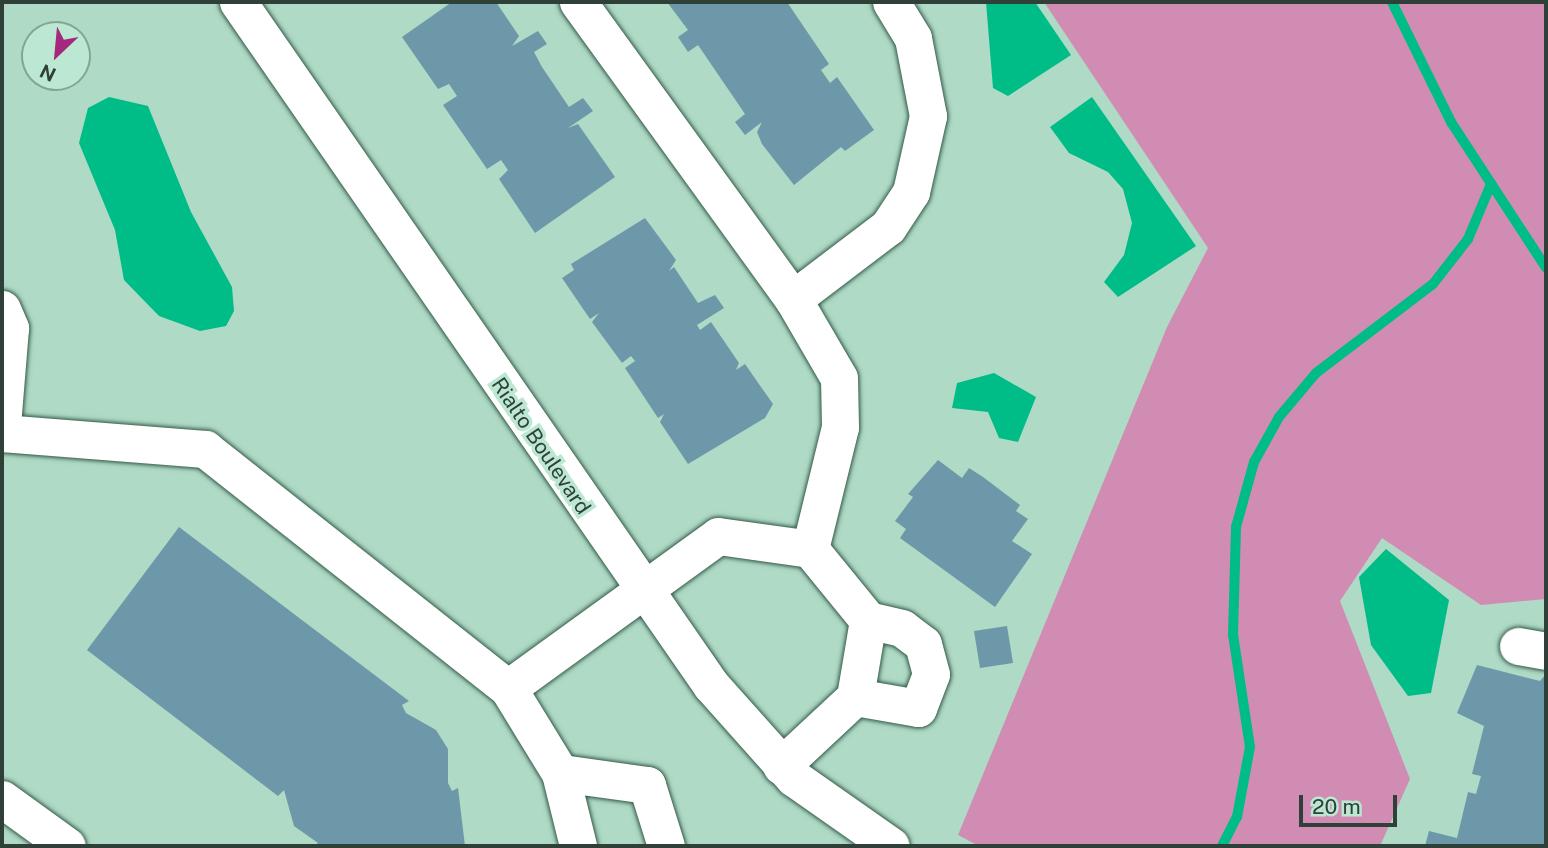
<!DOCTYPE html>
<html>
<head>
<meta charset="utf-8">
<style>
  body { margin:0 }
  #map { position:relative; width:1548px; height:848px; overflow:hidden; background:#afdac5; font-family:"Public Sans",sans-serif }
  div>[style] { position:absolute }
  .green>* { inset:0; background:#d18cb4 }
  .water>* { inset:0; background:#00bc86 }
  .stream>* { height:10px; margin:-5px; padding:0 5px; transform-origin:5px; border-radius:5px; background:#00bc86 }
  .building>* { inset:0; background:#6d98a9 }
  .roads { filter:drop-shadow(0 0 2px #335a49) drop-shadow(0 0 2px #335a49) }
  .minor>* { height:37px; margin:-18.5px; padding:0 18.5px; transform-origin:18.5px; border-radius:18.5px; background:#fff }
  span { translate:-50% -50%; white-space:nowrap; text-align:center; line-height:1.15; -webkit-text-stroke:7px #bce7d2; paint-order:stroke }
  .street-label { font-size:21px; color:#2f4038 }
  .frame { position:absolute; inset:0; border:4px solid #2f4038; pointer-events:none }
  .north { position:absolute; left:21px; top:21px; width:70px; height:70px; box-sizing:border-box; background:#bce7d2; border:2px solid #84a494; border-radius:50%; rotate:206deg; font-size:19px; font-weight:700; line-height:28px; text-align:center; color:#2f4038 }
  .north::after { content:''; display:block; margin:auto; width:24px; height:32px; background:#a4287c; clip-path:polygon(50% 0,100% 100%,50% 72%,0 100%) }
  .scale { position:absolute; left:1299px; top:795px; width:98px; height:32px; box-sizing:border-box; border:4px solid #2f4038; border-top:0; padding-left:9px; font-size:21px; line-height:24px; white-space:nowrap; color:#2f4038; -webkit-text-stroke:5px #bce7d2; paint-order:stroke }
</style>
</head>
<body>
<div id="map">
  <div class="green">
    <i style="clip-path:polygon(1044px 2px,1546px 2px,1546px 599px,1481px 605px,1382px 538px,1340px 601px,1410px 779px,1380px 846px,979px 846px,958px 835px,1167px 327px,1208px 248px)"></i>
  </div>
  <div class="water">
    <i style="clip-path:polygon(986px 2px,1035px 2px,1071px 55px,1008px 96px,993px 88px)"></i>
    <i style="clip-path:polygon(109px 97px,148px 106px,191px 212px,232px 287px,234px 311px,226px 326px,200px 331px,159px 316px,124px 280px,115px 230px,79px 143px,88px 108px)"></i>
    <i style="clip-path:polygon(1092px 97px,1196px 246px,1118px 297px,1104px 282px,1124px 255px,1132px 223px,1123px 189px,1108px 172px,1069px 153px,1050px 127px)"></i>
    <i style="clip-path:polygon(994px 373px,1036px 397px,1018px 442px,999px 438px,988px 412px,952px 408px,957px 383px)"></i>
    <i style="clip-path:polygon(1386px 549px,1449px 600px,1431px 693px,1408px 696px,1371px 645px,1359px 577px)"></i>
  </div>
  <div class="stream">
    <i style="left:1392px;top:2px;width:134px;rotate:63.8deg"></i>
    <i style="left:1451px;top:122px;width:174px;rotate:56.9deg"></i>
    <i style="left:1222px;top:846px;width:33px;rotate:-63deg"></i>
    <i style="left:1237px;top:817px;width:71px;rotate:-79.5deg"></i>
    <i style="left:1250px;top:747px;width:113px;rotate:-98.6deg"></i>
    <i style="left:1233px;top:635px;width:108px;rotate:-88.4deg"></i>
    <i style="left:1236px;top:527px;width:67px;rotate:-74.5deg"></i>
    <i style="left:1254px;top:462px;width:51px;rotate:-60.9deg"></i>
    <i style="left:1279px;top:417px;width:57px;rotate:-49.9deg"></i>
    <i style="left:1316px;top:373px;width:147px;rotate:-37.3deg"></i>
    <i style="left:1433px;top:284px;width:57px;rotate:-52.1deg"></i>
    <i style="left:1468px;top:239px;width:60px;rotate:-67.3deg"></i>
  </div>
  <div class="building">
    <i style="clip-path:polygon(452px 2px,496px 2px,519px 36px,512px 46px,538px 31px,547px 44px,534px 52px,542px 67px,569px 107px,583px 98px,593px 111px,568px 128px,578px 124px,615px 177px,535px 233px,499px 179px,508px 170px,501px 160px,487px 169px,443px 105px,457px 96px,449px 84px,438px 89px,402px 37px)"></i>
    <i style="clip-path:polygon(667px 2px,787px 2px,829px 64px,821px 70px,830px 83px,837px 77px,874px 130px,845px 151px,841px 147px,794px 185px,762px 144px,757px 132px,762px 122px,745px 135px,735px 122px,745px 114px,698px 45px,688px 52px,678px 37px,688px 30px)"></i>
    <i style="clip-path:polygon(645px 218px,676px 260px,669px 271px,674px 267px,698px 303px,715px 295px,724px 308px,697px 325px,700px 330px,711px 322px,739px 363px,736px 370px,745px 364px,773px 404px,765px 418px,688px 464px,660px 422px,664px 414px,658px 418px,625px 368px,635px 361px,631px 356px,622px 363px,592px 322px,599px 313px,590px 319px,562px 278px,574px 270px,571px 264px)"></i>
    <i style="clip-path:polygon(938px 460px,962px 478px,969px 468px,983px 477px,1020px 505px,1016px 511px,1028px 519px,1012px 541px,1032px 554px,995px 607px,900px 538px,906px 529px,895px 521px,913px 497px,908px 494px)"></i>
    <i style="clip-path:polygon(179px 527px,409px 701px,402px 705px,406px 713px,436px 730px,448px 749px,448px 783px,452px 791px,458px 788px,465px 846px,314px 846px,318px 843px,294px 826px,284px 790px,278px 796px,87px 650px)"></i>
    <i style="clip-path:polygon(1007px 626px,1013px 663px,980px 668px,974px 631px)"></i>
    <i style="clip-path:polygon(1477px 665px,1540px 681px,1546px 674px,1546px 846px,1425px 846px,1429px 831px,1457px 838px,1468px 792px,1476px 794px,1481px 776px,1472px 774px,1484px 726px,1457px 713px)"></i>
  </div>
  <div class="roads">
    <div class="minor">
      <i style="left:238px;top:2px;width:831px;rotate:55.3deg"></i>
      <i style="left:711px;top:685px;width:125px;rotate:48.3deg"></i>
      <i style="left:794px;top:778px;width:118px;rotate:35deg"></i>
      <i style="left:578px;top:2px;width:367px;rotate:54.1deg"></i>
      <i style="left:793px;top:299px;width:91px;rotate:59.8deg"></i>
      <i style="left:839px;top:378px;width:49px;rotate:88.8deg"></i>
      <i style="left:840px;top:427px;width:126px;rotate:103.8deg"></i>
      <i style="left:793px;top:299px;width:119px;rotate:-37.2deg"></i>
      <i style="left:888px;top:227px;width:42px;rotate:-56.7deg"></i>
      <i style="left:911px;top:192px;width:78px;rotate:-77.4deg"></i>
      <i style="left:928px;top:116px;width:79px;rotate:-100.9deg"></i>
      <i style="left:913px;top:38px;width:42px;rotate:-121.4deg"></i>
      <i style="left:2px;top:309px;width:21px;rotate:67deg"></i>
      <i style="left:10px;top:328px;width:97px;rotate:94.7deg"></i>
      <i style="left:2px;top:433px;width:204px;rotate:4.5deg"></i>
      <i style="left:205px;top:449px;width:386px;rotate:38.3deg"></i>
      <i style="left:1518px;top:646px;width:28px;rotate:10deg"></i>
      <i style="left:855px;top:697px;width:64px;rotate:9.9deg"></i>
      <i style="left:918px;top:708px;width:36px;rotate:-69deg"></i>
      <i style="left:931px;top:674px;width:31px;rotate:-105deg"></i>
      <i style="left:923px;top:644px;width:26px;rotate:-143deg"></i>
      <i style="left:902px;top:628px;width:35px;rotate:-167deg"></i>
      <i style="left:560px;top:773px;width:75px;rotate:76.1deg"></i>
      <i style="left:2px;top:799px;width:80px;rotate:35.9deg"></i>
      <i style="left:666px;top:846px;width:64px;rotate:-107.3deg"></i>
      <i style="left:647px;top:785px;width:88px;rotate:-172.1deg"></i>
      <i style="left:560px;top:773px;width:100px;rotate:-121.5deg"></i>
      <i style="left:508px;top:688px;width:259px;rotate:-35.9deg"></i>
      <i style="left:718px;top:536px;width:93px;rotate:8deg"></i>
      <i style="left:810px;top:549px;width:92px;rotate:50.8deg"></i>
      <i style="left:868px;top:620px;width:78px;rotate:99.6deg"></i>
      <i style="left:855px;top:697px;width:101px;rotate:137deg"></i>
    </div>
  </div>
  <div class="street-label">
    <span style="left:541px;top:446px;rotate:56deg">Rialto Boulevard</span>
  </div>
  <div class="frame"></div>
  <div class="north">N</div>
  <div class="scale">20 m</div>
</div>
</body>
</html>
